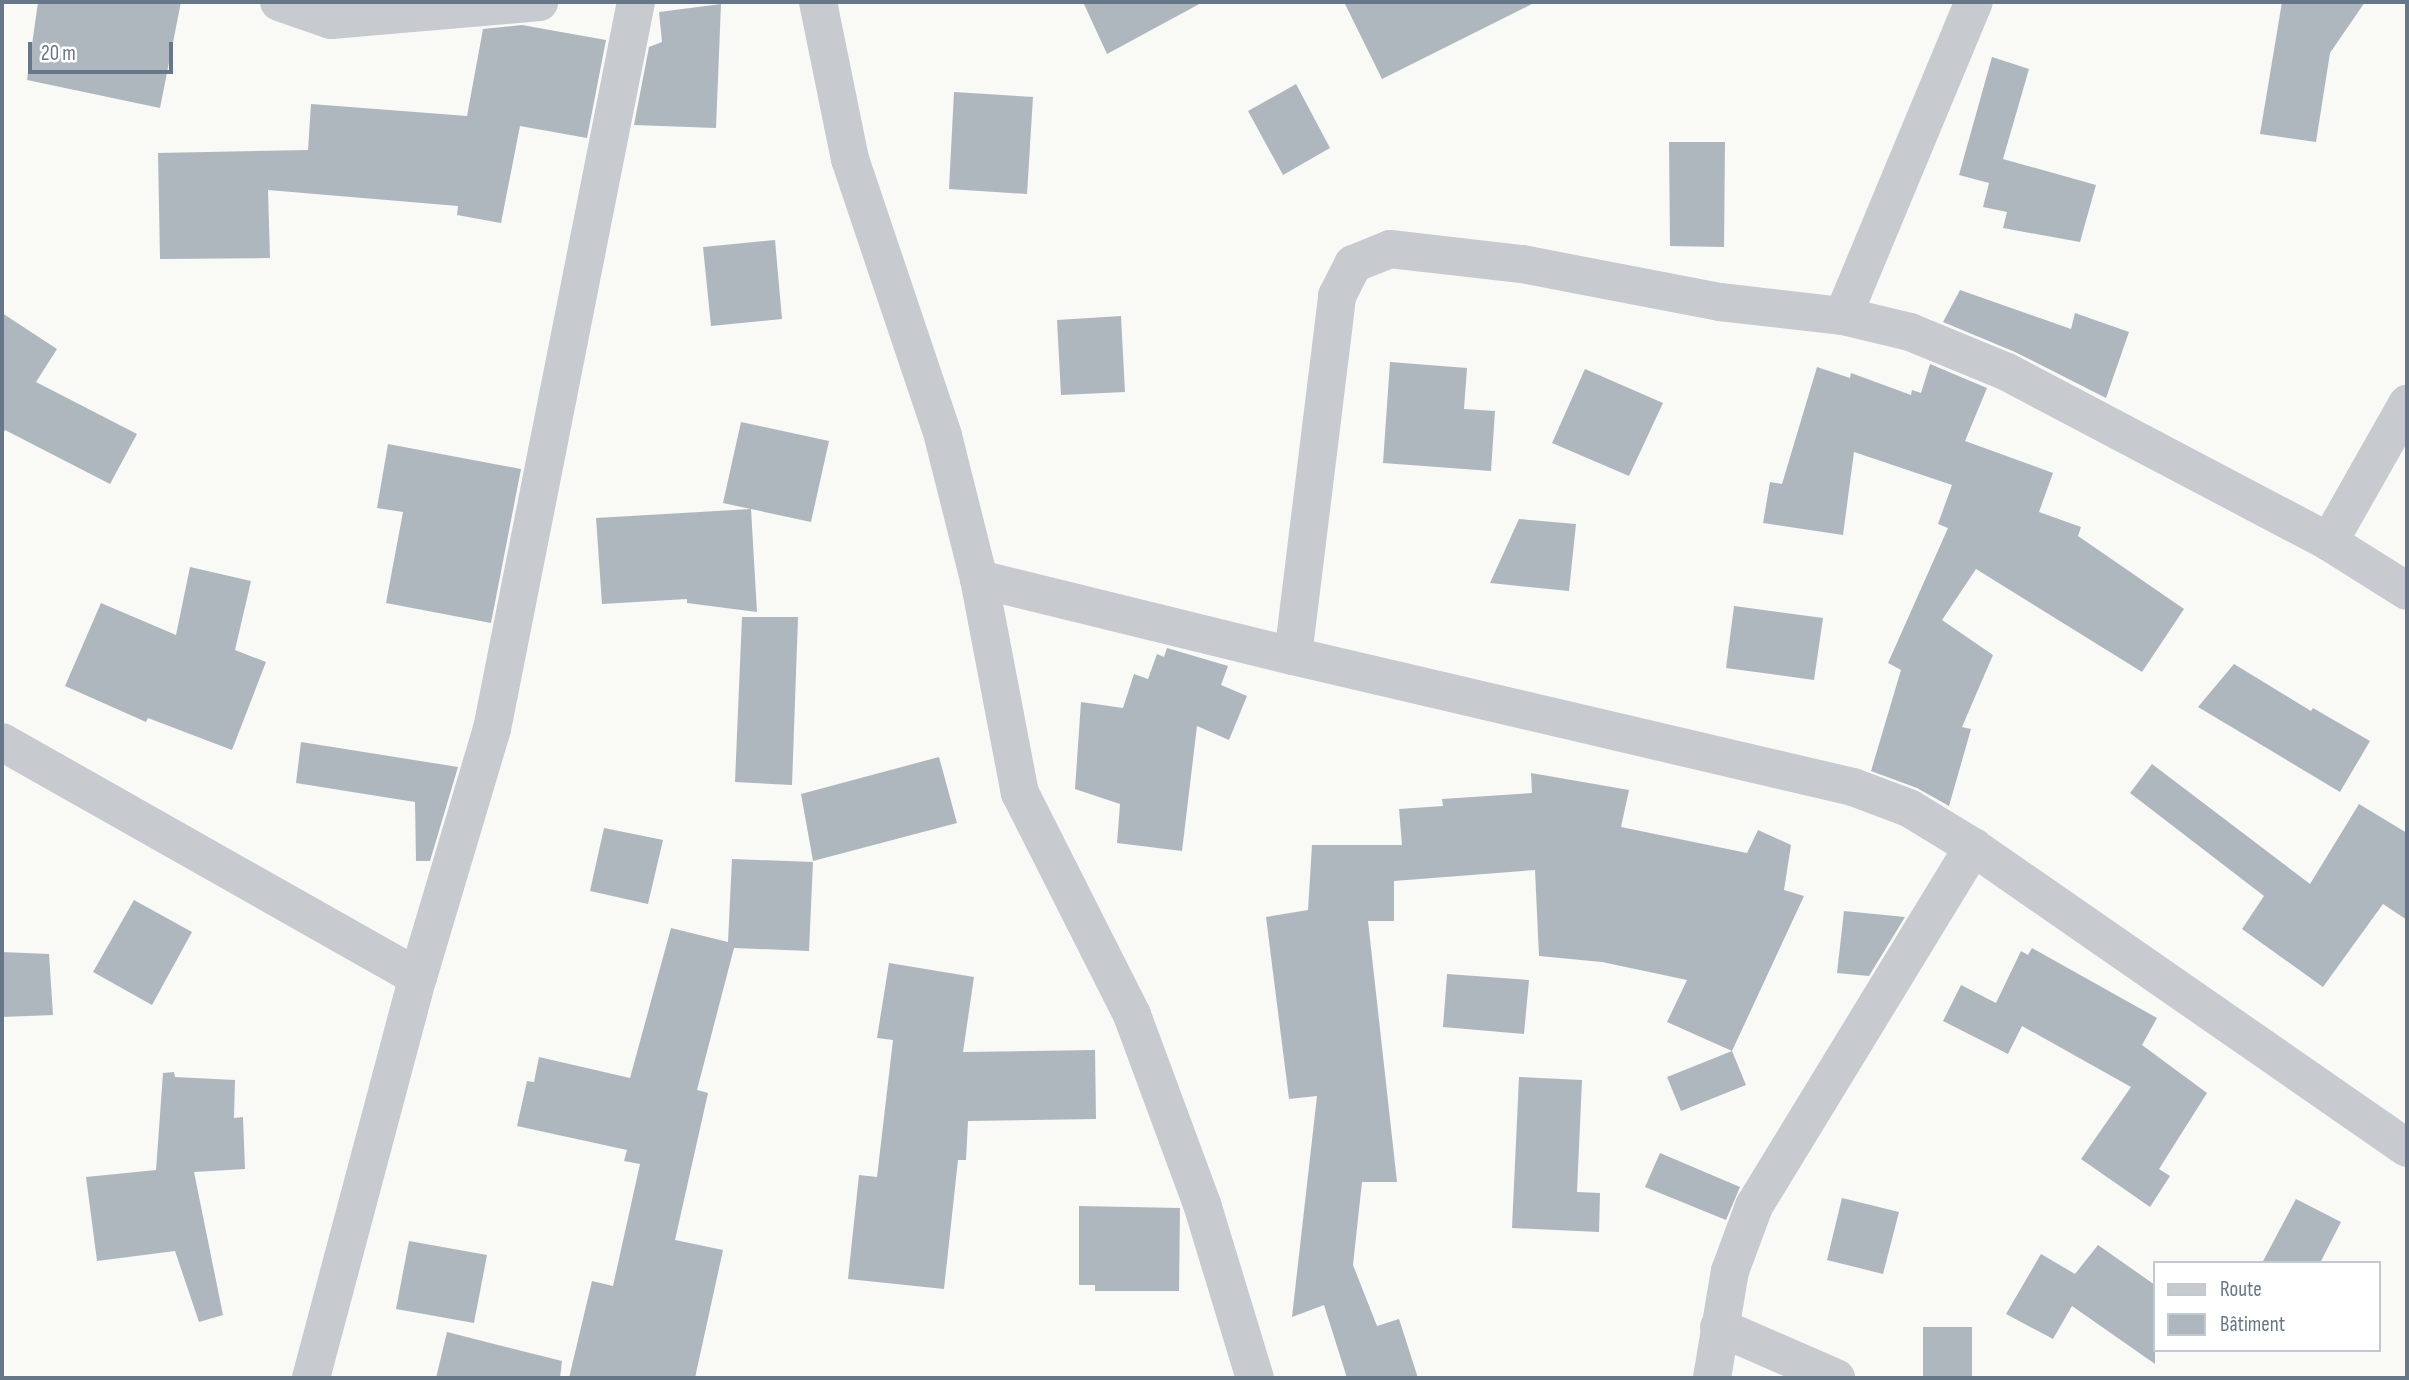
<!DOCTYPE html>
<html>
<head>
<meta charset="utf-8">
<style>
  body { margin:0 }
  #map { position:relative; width:2409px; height:1380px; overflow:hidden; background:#f9f9f6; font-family:"Sofia Sans Condensed",sans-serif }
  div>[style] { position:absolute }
  .building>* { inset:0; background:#afb7be }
  .minor>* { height:38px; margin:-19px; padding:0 19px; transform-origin:19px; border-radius:19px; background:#c7cace }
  span { translate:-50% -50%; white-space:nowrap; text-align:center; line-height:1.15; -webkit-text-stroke:7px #fff; paint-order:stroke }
  .frame { position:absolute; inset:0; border:4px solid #667789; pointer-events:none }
  .legend { position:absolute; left:2153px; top:1261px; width:228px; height:91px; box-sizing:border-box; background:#fff; border:2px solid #c2c9d0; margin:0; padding:9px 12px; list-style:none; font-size:21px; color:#667789 }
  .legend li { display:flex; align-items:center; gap:14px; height:35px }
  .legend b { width:35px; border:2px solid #c2c9d0 }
  .scale { position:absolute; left:28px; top:42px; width:145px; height:32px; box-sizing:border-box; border:4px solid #667789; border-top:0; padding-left:9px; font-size:21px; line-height:24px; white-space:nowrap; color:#667789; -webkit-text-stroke:5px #fff; paint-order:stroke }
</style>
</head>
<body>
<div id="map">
  <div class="building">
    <i style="clip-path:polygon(38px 2px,181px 2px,160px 108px,27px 80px)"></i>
    <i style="clip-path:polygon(1083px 2px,1203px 2px,1107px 54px)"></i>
    <i style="clip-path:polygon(1344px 2px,1536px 2px,1382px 79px)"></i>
    <i style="clip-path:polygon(2282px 2px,2365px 2px,2330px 53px,2316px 142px,2260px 134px)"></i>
    <i style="clip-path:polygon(721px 4px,716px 128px,634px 125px,649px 47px,662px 42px,659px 12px)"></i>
    <i style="clip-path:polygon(522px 25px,606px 40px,587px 138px,520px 126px,501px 223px,457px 215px,458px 206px,268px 190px,270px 258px,160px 259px,158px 153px,308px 150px,311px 104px,467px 116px,483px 29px)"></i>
    <i style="clip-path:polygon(1992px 57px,2029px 69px,2003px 159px,2096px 185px,2080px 242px,2003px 228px,2007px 212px,1983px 207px,1989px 183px,1959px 175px)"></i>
    <i style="clip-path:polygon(1296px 84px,1330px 148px,1283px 175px,1248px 111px)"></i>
    <i style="clip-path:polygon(954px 92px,1033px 97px,1027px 194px,949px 189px)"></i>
    <i style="clip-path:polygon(1669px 142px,1725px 142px,1724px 247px,1670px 246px)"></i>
    <i style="clip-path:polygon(775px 240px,782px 319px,711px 326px,703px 247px)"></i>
    <i style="clip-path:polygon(1960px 290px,2071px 329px,2075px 313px,2129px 332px,2106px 398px,2015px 352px,1943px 322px)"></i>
    <i style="clip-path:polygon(2px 313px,57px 349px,36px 382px,137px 434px,110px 484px,5px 430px,2px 436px)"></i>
    <i style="clip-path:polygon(1121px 316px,1125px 392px,1061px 395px,1057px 320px)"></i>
    <i style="clip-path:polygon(1390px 362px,1467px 368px,1464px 409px,1495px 411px,1491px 471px,1383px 463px)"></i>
    <i style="clip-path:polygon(1930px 364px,1987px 388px,1965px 441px,2053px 473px,2039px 512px,2081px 527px,2078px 536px,2184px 609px,2142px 672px,1976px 569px,1942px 620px,1993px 655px,1962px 727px,1971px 729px,1949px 806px,1917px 788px,1871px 771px,1901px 670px,1888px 663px,1948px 528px,1938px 524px,1952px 485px,1854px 452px,1843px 535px,1763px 523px,1770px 482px,1782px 484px,1817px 367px,1850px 378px,1851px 373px,1911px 395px,1912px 390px,1921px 393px)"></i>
    <i style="clip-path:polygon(1585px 369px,1663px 403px,1629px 476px,1552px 443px)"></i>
    <i style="clip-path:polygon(741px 422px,829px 441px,811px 522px,723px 503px)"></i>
    <i style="clip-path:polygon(388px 444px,521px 469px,491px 623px,386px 603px,403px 512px,377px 508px)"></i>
    <i style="clip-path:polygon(751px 509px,757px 612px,687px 603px,687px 599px,602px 604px,596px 518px)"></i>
    <i style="clip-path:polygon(1519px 519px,1576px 524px,1569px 591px,1490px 583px)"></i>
    <i style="clip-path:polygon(190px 567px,251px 581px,235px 650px,266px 662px,232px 750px,148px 718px,146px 722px,65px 686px,101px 603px,176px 635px)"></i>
    <i style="clip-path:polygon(1734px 606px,1823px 618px,1814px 680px,1726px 668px)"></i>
    <i style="clip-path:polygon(742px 617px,798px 617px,792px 785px,735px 782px)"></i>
    <i style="clip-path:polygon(1167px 648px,1228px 666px,1221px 685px,1247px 696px,1229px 740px,1197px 726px,1182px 851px,1117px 843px,1120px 804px,1075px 789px,1081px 702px,1123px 708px,1134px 674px,1148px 679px,1157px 654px,1164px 657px)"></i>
    <i style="clip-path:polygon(2234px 664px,2311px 711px,2313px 708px,2370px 741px,2340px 792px,2198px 707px)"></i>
    <i style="clip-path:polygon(301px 742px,458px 767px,430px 861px,416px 861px,415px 802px,296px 783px)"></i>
    <i style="clip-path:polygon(939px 757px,957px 823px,813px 861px,801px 794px)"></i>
    <i style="clip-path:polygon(2152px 764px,2310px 884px,2359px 804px,2407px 833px,2407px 920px,2383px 904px,2323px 987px,2242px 929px,2264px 896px,2130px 793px)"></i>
    <i style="clip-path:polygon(1531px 773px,1629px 790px,1621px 827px,1747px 853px,1758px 830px,1791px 845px,1784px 890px,1804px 896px,1732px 1051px,1667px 1022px,1687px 980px,1602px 962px,1539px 956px,1535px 870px,1394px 881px,1394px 921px,1368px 921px,1397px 1182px,1362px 1182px,1353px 1265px,1377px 1326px,1399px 1319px,1418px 1378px,1347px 1378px,1324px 1305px,1292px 1317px,1317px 1096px,1289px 1099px,1266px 917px,1308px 910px,1312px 845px,1402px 845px,1399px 809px,1443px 806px,1442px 799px,1532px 793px)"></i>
    <i style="clip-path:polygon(604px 828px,663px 840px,648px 904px,590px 891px)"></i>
    <i style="clip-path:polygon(732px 859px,813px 862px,809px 951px,734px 948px,697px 1090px,708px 1093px,675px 1240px,723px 1250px,695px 1378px,569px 1378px,592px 1281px,613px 1286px,640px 1164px,624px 1161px,627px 1150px,517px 1126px,527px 1081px,534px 1082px,539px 1057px,630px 1078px,671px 928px,728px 942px)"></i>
    <i style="clip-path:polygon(134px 900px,192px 932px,152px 1005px,93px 972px)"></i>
    <i style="clip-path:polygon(1844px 911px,1905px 917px,1869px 976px,1837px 973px)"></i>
    <i style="clip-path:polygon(2032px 948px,2157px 1018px,2142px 1045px,2207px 1093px,2159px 1169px,2170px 1176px,2150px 1207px,2081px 1159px,2131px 1087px,2022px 1026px,2008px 1054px,1943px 1021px,1961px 985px,1996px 1003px,2021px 951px,2028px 955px)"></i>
    <i style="clip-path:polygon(2px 952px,49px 954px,53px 1015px,2px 1017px)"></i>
    <i style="clip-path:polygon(889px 963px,974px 977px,963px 1052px,1095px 1050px,1096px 1119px,968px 1121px,966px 1160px,958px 1160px,944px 1289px,848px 1279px,859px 1175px,877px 1177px,893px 1040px,877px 1038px)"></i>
    <i style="clip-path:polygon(1447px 974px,1529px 980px,1524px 1034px,1443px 1027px)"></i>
    <i style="clip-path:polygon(1732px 1051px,1746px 1085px,1681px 1111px,1667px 1077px)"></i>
    <i style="clip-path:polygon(174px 1072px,175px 1077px,235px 1080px,234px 1118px,243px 1117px,245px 1169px,194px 1172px,223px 1315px,199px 1322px,175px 1251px,97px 1261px,86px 1177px,156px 1170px,163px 1073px)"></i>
    <i style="clip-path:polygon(1519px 1077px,1582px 1080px,1577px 1192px,1600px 1193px,1599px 1232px,1512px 1228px)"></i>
    <i style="clip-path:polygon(1660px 1153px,1740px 1187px,1726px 1220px,1645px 1187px)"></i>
    <i style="clip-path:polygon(1842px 1198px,1899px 1212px,1883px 1274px,1827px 1260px)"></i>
    <i style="clip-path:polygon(2296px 1199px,2341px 1222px,2320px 1263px,2262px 1263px)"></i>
    <i style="clip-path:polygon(1079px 1206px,1180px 1208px,1179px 1291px,1095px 1291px,1095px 1285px,1079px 1285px)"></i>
    <i style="clip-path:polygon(409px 1241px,487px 1255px,474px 1323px,396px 1309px)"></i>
    <i style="clip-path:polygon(2098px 1245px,2155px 1285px,2155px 1364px,2072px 1306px,2053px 1339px,2006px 1314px,2041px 1254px,2075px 1274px)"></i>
    <i style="clip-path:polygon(1923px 1327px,1972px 1327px,1972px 1378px,1923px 1378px)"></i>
    <i style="clip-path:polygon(447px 1332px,562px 1361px,560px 1378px,436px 1378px)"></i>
  </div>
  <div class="minor">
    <i style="left:279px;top:2px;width:55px;rotate:19.1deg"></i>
    <i style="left:331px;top:20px;width:209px;rotate:-4.9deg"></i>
    <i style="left:818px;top:2px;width:160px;rotate:78.5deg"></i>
    <i style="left:850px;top:159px;width:292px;rotate:71.4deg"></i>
    <i style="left:943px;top:436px;width:147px;rotate:75.9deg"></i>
    <i style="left:979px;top:579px;width:218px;rotate:79.2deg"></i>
    <i style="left:1020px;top:793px;width:249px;rotate:63.2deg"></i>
    <i style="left:1132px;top:1015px;width:202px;rotate:69.7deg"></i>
    <i style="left:1202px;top:1204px;width:182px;rotate:73.1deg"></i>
    <i style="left:1843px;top:316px;width:340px;rotate:-67.4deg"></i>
    <i style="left:2329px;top:542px;width:159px;rotate:-60.5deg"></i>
    <i style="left:979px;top:579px;width:323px;rotate:13.8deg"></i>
    <i style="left:1293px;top:656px;width:363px;rotate:-83deg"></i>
    <i style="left:1337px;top:296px;width:36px;rotate:-63deg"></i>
    <i style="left:1353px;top:264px;width:40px;rotate:-22deg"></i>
    <i style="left:1390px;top:249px;width:133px;rotate:6.5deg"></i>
    <i style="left:1522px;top:264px;width:202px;rotate:10.9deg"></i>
    <i style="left:1720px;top:302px;width:124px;rotate:6.5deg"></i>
    <i style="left:1843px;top:316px;width:69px;rotate:13.4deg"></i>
    <i style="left:1910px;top:332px;width:105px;rotate:22.4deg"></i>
    <i style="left:2007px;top:372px;width:364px;rotate:27.8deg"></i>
    <i style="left:2329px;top:542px;width:92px;rotate:32.1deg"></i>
    <i style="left:1293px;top:656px;width:575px;rotate:13.17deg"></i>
    <i style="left:1853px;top:787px;width:60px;rotate:20.6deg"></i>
    <i style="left:1909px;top:808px;width:75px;rotate:31.4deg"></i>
    <i style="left:1973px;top:847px;width:528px;rotate:34.74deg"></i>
    <i style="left:2px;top:742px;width:478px;rotate:29.5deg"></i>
    <i style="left:1719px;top:1327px;width:128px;rotate:23.6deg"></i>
    <i style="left:311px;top:1378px;width:415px;rotate:-75.1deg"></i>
    <i style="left:418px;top:977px;width:259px;rotate:-73.4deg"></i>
    <i style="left:492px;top:729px;width:741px;rotate:-78.8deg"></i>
    <i style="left:1712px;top:1378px;width:109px;rotate:-80.5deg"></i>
    <i style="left:1730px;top:1271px;width:69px;rotate:-69.7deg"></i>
    <i style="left:1754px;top:1206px;width:421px;rotate:-58.6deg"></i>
  </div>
  <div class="frame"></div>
  <ul class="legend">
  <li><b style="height:9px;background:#c7cace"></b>Route</li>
  <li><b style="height:19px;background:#afb7be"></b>Bâtiment</li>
  </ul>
  <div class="scale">20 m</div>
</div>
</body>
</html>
